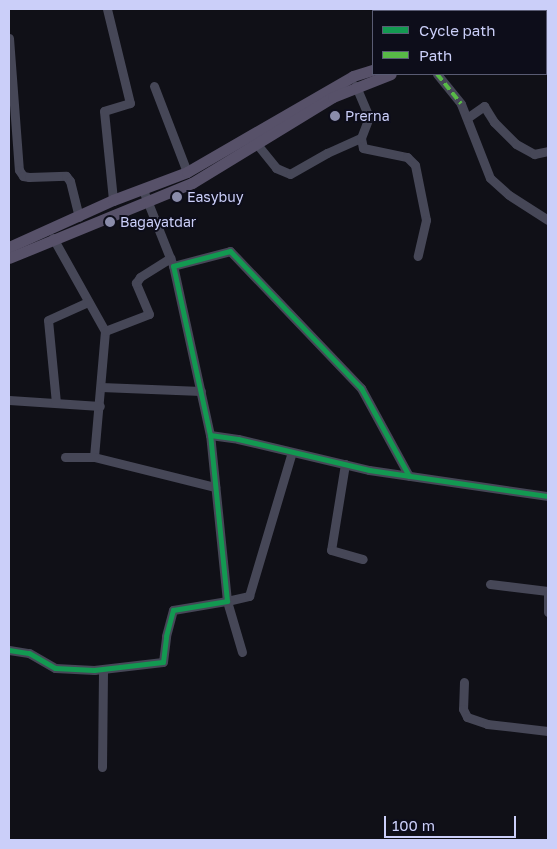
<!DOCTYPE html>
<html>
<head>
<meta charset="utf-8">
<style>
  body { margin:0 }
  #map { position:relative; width:557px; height:849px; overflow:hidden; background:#101017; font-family:"Golos Text",sans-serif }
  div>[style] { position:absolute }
  .minor>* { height:9px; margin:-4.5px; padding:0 4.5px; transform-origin:4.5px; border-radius:4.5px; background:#464757 }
  .major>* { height:11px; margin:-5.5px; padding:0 5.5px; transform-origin:5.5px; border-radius:5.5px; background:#575169 }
  .quiet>* { height:4px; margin-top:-2px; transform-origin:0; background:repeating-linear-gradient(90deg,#58b947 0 8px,transparent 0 12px) }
  .cycleway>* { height:5px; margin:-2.5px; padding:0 2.5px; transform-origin:2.5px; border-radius:2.5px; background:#139951 }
  .dots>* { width:14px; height:14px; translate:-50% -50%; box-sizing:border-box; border:2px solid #0d0d1a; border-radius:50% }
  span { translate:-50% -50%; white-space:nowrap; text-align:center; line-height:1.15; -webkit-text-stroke:4px #0d0d1a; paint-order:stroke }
  .poi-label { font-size:14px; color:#cbcff9 }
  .left { translate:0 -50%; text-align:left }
  .frame { position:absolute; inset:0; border:10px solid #cbcff9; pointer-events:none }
  .legend { position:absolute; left:372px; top:10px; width:175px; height:65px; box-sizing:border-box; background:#0d0d1a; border:1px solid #595b73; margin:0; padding:6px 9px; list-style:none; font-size:15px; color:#cbcff9 }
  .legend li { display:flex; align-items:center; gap:10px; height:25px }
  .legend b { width:25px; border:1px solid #595b73 }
  .scale { position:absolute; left:384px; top:816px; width:132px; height:22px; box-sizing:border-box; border:2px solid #cbcff9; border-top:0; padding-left:6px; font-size:15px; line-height:18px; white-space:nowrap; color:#cbcff9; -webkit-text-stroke:4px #0d0d1a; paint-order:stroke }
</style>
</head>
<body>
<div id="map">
  <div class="minor">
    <i style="left:107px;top:9px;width:97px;rotate:76.3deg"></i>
    <i style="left:130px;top:103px;width:27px;rotate:163deg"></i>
    <i style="left:104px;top:111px;width:89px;rotate:84.2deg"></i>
    <i style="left:9px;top:38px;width:132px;rotate:85.7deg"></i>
    <i style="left:19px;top:170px;width:7px;rotate:56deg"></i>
    <i style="left:23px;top:176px;width:6px;rotate:9deg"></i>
    <i style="left:29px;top:177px;width:37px;rotate:-2deg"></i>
    <i style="left:66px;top:176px;width:6px;rotate:51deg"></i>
    <i style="left:70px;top:181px;width:37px;rotate:76deg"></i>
    <i style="left:437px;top:74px;width:38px;rotate:51deg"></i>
    <i style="left:461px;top:104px;width:79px;rotate:68.6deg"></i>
    <i style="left:490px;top:178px;width:25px;rotate:42deg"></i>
    <i style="left:509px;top:195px;width:46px;rotate:32.7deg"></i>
    <i style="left:154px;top:86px;width:92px;rotate:69deg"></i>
    <i style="left:467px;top:118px;width:21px;rotate:-35deg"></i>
    <i style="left:484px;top:106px;width:19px;rotate:58deg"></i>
    <i style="left:494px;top:122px;width:31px;rotate:45deg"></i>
    <i style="left:516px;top:144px;width:21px;rotate:29deg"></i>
    <i style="left:534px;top:154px;width:14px;rotate:-12deg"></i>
    <i style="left:361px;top:138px;width:10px;rotate:79deg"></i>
    <i style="left:363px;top:148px;width:45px;rotate:11.6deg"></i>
    <i style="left:407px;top:157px;width:11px;rotate:45deg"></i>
    <i style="left:415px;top:165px;width:56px;rotate:78.7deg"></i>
    <i style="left:426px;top:220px;width:37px;rotate:103deg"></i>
    <i style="left:256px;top:143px;width:32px;rotate:51deg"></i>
    <i style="left:276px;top:168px;width:15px;rotate:23deg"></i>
    <i style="left:290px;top:174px;width:43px;rotate:-29.6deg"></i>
    <i style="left:327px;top:153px;width:37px;rotate:-24deg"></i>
    <i style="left:361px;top:138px;width:22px;rotate:-69deg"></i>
    <i style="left:369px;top:117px;width:34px;rotate:-113deg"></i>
    <i style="left:143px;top:190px;width:79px;rotate:68.3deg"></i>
    <i style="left:53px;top:238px;width:107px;rotate:60.8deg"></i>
    <i style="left:105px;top:331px;width:126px;rotate:95deg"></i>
    <i style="left:94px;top:457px;width:125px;rotate:13.9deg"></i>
    <i style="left:105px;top:331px;width:47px;rotate:-21.1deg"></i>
    <i style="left:149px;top:314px;width:34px;rotate:-113deg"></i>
    <i style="left:136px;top:283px;width:7px;rotate:-56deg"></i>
    <i style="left:140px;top:277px;width:36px;rotate:-32deg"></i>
    <i style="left:101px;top:387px;width:100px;rotate:2.3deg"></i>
    <i style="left:9px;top:400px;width:91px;rotate:3.8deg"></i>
    <i style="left:56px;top:403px;width:83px;rotate:-95.5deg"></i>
    <i style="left:48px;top:320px;width:44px;rotate:-24.2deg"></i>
    <i style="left:210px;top:435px;width:173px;rotate:-102.3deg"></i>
    <i style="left:173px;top:266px;width:59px;rotate:-14.7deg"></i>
    <i style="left:230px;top:251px;width:190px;rotate:46.3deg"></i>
    <i style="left:361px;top:388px;width:100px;rotate:61.4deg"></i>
    <i style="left:65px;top:457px;width:29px"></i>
    <i style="left:345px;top:464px;width:87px;rotate:99.2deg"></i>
    <i style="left:331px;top:550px;width:33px;rotate:16deg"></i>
    <i style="left:490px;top:584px;width:58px;rotate:6.9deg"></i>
    <i style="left:548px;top:595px;width:17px;rotate:90deg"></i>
    <i style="left:9px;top:650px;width:20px;rotate:9deg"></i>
    <i style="left:29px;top:653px;width:30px;rotate:30deg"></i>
    <i style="left:55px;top:668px;width:39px;rotate:3deg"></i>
    <i style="left:94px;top:670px;width:69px;rotate:-6.6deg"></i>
    <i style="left:163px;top:662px;width:26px;rotate:-83deg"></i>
    <i style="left:166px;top:636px;width:27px;rotate:-75deg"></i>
    <i style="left:173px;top:610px;width:55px;rotate:-9.5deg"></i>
    <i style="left:227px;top:601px;width:167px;rotate:-95.8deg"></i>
    <i style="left:210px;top:435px;width:28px;rotate:8deg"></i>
    <i style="left:238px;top:439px;width:135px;rotate:13.3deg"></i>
    <i style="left:369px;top:470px;width:181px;rotate:8.3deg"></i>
    <i style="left:242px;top:652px;width:53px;rotate:-106.4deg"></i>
    <i style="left:227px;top:601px;width:23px;rotate:-13deg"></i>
    <i style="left:249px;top:596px;width:150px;rotate:-73.4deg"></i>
    <i style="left:464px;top:682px;width:27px;rotate:92deg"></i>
    <i style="left:463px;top:709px;width:9px;rotate:63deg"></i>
    <i style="left:467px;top:717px;width:21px;rotate:19deg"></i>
    <i style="left:487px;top:724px;width:61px;rotate:6.5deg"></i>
    <i style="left:102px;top:767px;width:97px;rotate:-89.4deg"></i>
  </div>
  <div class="major">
    <i style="left:546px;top:26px;width:2px;rotate:-27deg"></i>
    <i style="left:546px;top:37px;width:2px;rotate:-27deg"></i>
    <i style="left:9px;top:247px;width:114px;rotate:-24.3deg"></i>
    <i style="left:113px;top:200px;width:79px;rotate:-20.7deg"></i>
    <i style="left:187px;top:172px;width:192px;rotate:-30deg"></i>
    <i style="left:353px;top:76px;width:21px;rotate:-17deg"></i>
    <i style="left:9px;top:258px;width:198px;rotate:-22.3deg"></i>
    <i style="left:192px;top:183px;width:165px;rotate:-31.4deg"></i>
    <i style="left:333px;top:97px;width:62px;rotate:-21.6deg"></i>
  </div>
  <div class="quiet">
    <i style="left:437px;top:74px;width:38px;rotate:51deg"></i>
  </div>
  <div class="cycleway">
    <i style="left:210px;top:435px;width:173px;rotate:-102.3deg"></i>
    <i style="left:173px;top:266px;width:59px;rotate:-14.7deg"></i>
    <i style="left:230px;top:251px;width:190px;rotate:46.3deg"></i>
    <i style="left:361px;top:388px;width:100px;rotate:61.4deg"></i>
    <i style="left:9px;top:650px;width:20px;rotate:9deg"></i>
    <i style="left:29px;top:653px;width:30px;rotate:30deg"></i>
    <i style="left:55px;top:668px;width:39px;rotate:3deg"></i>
    <i style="left:94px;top:670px;width:69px;rotate:-6.6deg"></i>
    <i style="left:163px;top:662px;width:26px;rotate:-83deg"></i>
    <i style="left:166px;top:636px;width:27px;rotate:-75deg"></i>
    <i style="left:173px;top:610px;width:55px;rotate:-9.5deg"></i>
    <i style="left:227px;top:601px;width:167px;rotate:-95.8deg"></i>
    <i style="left:210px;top:435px;width:28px;rotate:8deg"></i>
    <i style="left:238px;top:439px;width:135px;rotate:13.3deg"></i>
    <i style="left:369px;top:470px;width:181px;rotate:8.3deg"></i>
  </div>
  <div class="dots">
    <i style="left:335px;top:116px;background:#8a8caa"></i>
    <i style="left:177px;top:197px;background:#8a8caa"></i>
    <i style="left:110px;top:222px;background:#8a8caa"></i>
  </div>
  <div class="poi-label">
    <span class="left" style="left:345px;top:116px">Prerna</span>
    <span class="left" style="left:187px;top:197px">Easybuy</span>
    <span class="left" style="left:120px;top:222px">Bagayatdar</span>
  </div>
  <div class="frame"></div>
  <ul class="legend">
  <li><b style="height:6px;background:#139951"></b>Cycle path</li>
  <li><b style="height:6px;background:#58b947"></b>Path</li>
  </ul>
  <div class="scale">100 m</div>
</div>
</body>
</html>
